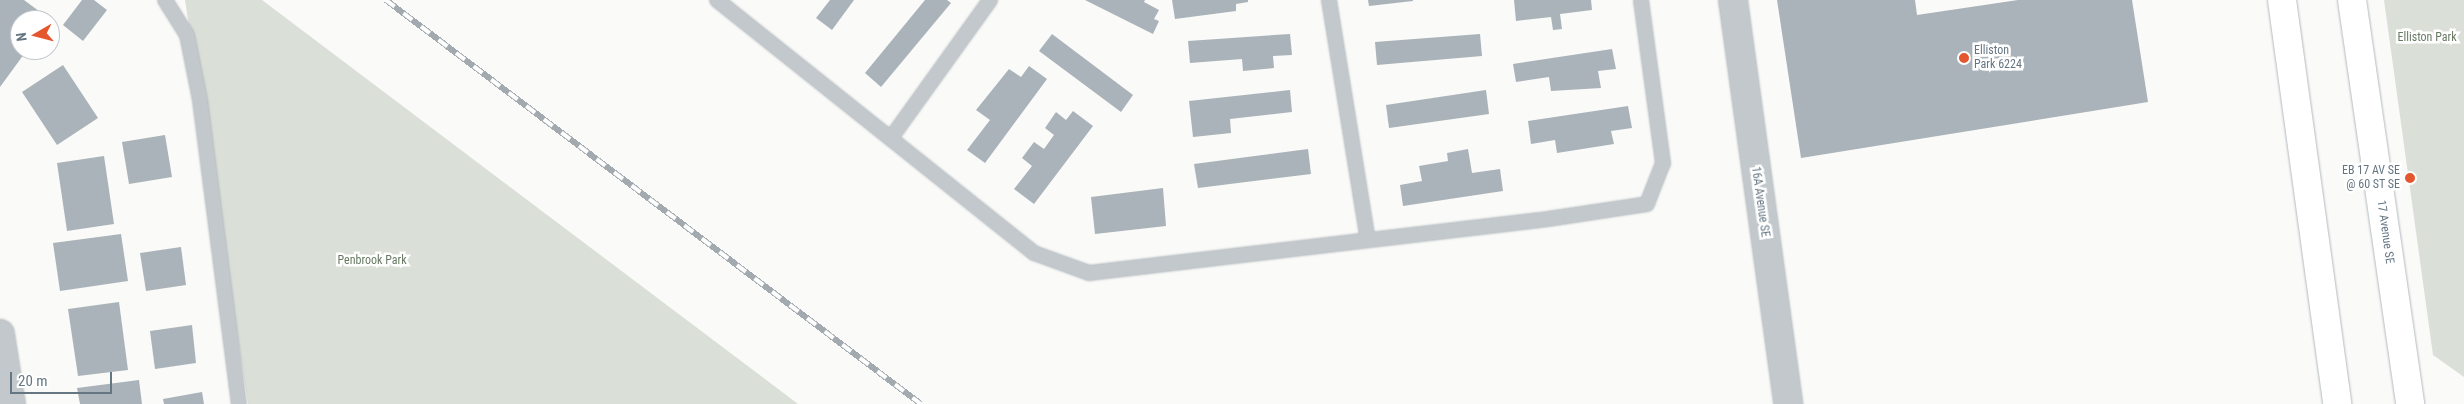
<!DOCTYPE html>
<html>
<head>
<meta charset="utf-8">
<style>
  body { margin:0 }
  #map { position:relative; width:2464px; height:404px; overflow:hidden; background:#fafaf8; font-family:"Roboto Condensed",sans-serif }
  div>[style] { position:absolute }
  .green>* { inset:0; background:#dadfd7 }
  .building>* { inset:0; background:#aab3b9 }
  .roads { filter:drop-shadow(0 0 1px #b3babf) drop-shadow(0 0 1px #b3babf) }
  .service>* { height:14px; margin:-7px; padding:0 7px; transform-origin:7px; border-radius:7px; background:#c3c8cc }
  .minor>* { height:28px; margin:-14px; padding:0 14px; transform-origin:14px; border-radius:14px; background:#c3c8cc }
  .secondary>* { height:28px; margin:-14px; padding:0 14px; transform-origin:14px; border-radius:14px; background:#fff }
  .rail>* { height:5.5px; margin-top:-2.75px; transform-origin:0; background:repeating-linear-gradient(90deg,#fff 0 11px,#a2aab0 0 22px); box-sizing:border-box; border-block:1px solid #a2aab0 }
  .dots>* { width:14px; height:14px; translate:-50% -50%; box-sizing:border-box; border:2px solid #fff; border-radius:50% }
  span { translate:-50% -50%; white-space:nowrap; text-align:center; line-height:1.15; -webkit-text-stroke:5px #fff; paint-order:stroke }
  .park-label { font-size:12px; color:#687a64 }
  .poi-label { font-size:12px; color:#657683 }
  .left { translate:0 -50%; text-align:left }
  .right { translate:-100% -50%; text-align:right }
  .street-label { font-size:12px; color:#657683 }
  .north { position:absolute; left:10px; top:10px; width:50px; height:50px; box-sizing:border-box; background:#fff; border:1px solid #c1c8cd; border-radius:50%; rotate:262deg; font-size:14px; font-weight:700; line-height:20px; text-align:center; color:#657683 }
  .north::after { content:''; display:block; margin:auto; width:18px; height:22px; background:#e4572e; clip-path:polygon(50% 0,100% 100%,50% 72%,0 100%) }
  .scale { position:absolute; left:10px; top:372px; width:102px; height:22px; box-sizing:border-box; border:2px solid #657683; border-top:0; padding-left:6px; font-size:15px; line-height:18px; white-space:nowrap; color:#657683; -webkit-text-stroke:4px #fff; paint-order:stroke }
</style>
</head>
<body>
<div id="map">
  <div class="green">
    <i style="clip-path:polygon(185px 0,262px 0,798px 404px,248px 404px)"></i>
    <i style="clip-path:polygon(2384px 0,2464px 0,2464px 377px,2433px 355px)"></i>
  </div>
  <div class="building">
    <i style="clip-path:polygon(0 0,24px 0,51px 20px,20px 20px,20px 50px,27px 50px,0 87px)"></i>
    <i style="clip-path:polygon(82px 0,94px 0,107px 10px,83px 41px,63px 25px)"></i>
    <i style="clip-path:polygon(830px 0,854px 0,832px 30px,816px 18px)"></i>
    <i style="clip-path:polygon(925px 0,947px 0,951px 3px,881px 87px,865px 73px)"></i>
    <i style="clip-path:polygon(1085px 0,1145px 0,1144px 2px,1159px 10px,1154px 19px,1159px 21px,1153px 34px)"></i>
    <i style="clip-path:polygon(1172px 0,1248px 0,1248px 2px,1236px 4px,1236px 11px,1175px 19px)"></i>
    <i style="clip-path:polygon(1368px 0,1413px 0,1413px 1px,1369px 6px)"></i>
    <i style="clip-path:polygon(1514px 0,1591px 0,1592px 10px,1560px 14px,1562px 29px,1553px 30px,1551px 17px,1516px 21px)"></i>
    <i style="clip-path:polygon(1777px 0,1915px 0,1917px 15px,2018px 0,2132px 0,2148px 102px,1801px 158px)"></i>
    <i style="clip-path:polygon(1052px 34px,1133px 95px,1121px 112px,1039px 51px)"></i>
    <i style="clip-path:polygon(1290px 34px,1292px 55px,1273px 56px,1274px 68px,1243px 71px,1242px 59px,1190px 63px,1188px 41px)"></i>
    <i style="clip-path:polygon(1480px 34px,1482px 56px,1377px 65px,1375px 42px)"></i>
    <i style="clip-path:polygon(1612px 49px,1616px 69px,1598px 71px,1601px 88px,1551px 91px,1549px 77px,1516px 82px,1513px 64px)"></i>
    <i style="clip-path:polygon(63px 65px,98px 118px,57px 145px,22px 92px)"></i>
    <i style="clip-path:polygon(1029px 66px,1047px 79px,985px 163px,967px 150px,990px 120px,976px 110px,1009px 69px,1021px 77px)"></i>
    <i style="clip-path:polygon(1290px 90px,1292px 112px,1230px 119px,1231px 133px,1193px 137px,1189px 101px)"></i>
    <i style="clip-path:polygon(1486px 90px,1489px 114px,1389px 128px,1386px 105px)"></i>
    <i style="clip-path:polygon(1628px 106px,1632px 128px,1611px 131px,1614px 144px,1557px 153px,1555px 140px,1531px 144px,1528px 121px)"></i>
    <i style="clip-path:polygon(1073px 111px,1093px 126px,1034px 204px,1014px 189px,1032px 166px,1022px 158px,1034px 142px,1044px 149px,1054px 135px,1045px 128px,1056px 112px,1066px 120px)"></i>
    <i style="clip-path:polygon(165px 135px,172px 177px,129px 184px,122px 142px)"></i>
    <i style="clip-path:polygon(1308px 149px,1311px 174px,1198px 188px,1194px 164px)"></i>
    <i style="clip-path:polygon(1468px 149px,1472px 173px,1500px 169px,1503px 191px,1403px 206px,1400px 185px,1422px 181px,1419px 166px,1448px 161px,1447px 153px)"></i>
    <i style="clip-path:polygon(104px 156px,114px 224px,67px 231px,57px 163px)"></i>
    <i style="clip-path:polygon(1163px 188px,1166px 226px,1095px 234px,1091px 197px)"></i>
    <i style="clip-path:polygon(121px 234px,128px 281px,60px 291px,53px 243px)"></i>
    <i style="clip-path:polygon(181px 247px,186px 285px,146px 291px,140px 253px)"></i>
    <i style="clip-path:polygon(119px 302px,128px 370px,78px 376px,68px 309px)"></i>
    <i style="clip-path:polygon(192px 325px,196px 363px,155px 369px,150px 331px)"></i>
    <i style="clip-path:polygon(139px 380px,142px 404px,80px 404px,77px 388px)"></i>
    <i style="clip-path:polygon(202px 392px,204px 404px,164px 404px,163px 399px)"></i>
  </div>
  <div class="roads">
    <div class="service">
      <i style="left:165px;top:0;width:41px;rotate:57.8deg"></i>
      <i style="left:187px;top:35px;width:66px;rotate:78.7deg"></i>
      <i style="left:200px;top:100px;width:306px;rotate:82.7deg"></i>
      <i style="left:717px;top:0;width:406px;rotate:38.6deg"></i>
      <i style="left:1034px;top:253px;width:59px;rotate:20deg"></i>
      <i style="left:1089px;top:273px;width:462px;rotate:-6.7deg"></i>
      <i style="left:1548px;top:219px;width:100px;rotate:-8.6deg"></i>
      <i style="left:1647px;top:204px;width:44px;rotate:-68.7deg"></i>
      <i style="left:1663px;top:163px;width:164px;rotate:-97.7deg"></i>
      <i style="left:1329px;top:0;width:243px;rotate:80.8deg"></i>
      <i style="left:891px;top:138px;width:170px;rotate:-54.3deg"></i>
    </div>
    <div class="minor">
      <i style="left:1733px;top:0;width:408px;rotate:82.2deg"></i>
      <i style="left:0;top:334px;width:71px;rotate:81.1deg"></i>
    </div>
    <div class="secondary">
      <i style="left:2282px;top:0;width:408px;rotate:82.2deg"></i>
      <i style="left:2352px;top:0;width:408px;rotate:81.8deg"></i>
    </div>
  </div>
  <div class="rail">
    <i style="left:386px;top:0;width:670px;rotate:37.06deg"></i>
  </div>
  <div class="dots">
    <i style="left:1964px;top:58px;background:#e4572e"></i>
    <i style="left:2410px;top:178px;background:#e4572e"></i>
  </div>
  <div class="park-label">
    <span style="left:2427px;top:38px">Elliston Park</span>
    <span style="left:372px;top:261px">Penbrook Park</span>
  </div>
  <div class="poi-label">
    <span class="left" style="left:1974px;top:58px">Elliston<br>Park 6224</span>
    <span class="right" style="left:2400px;top:178px">EB 17 AV SE<br>@ 60 ST SE</span>
  </div>
  <div class="street-label">
    <span style="left:1760px;top:202px;rotate:82deg">16A Avenue SE</span>
    <span style="left:2385px;top:232px;rotate:82deg">17 Avenue SE</span>
  </div>
  <div class="north">N</div>
  <div class="scale">20 m</div>
</div>
</body>
</html>
